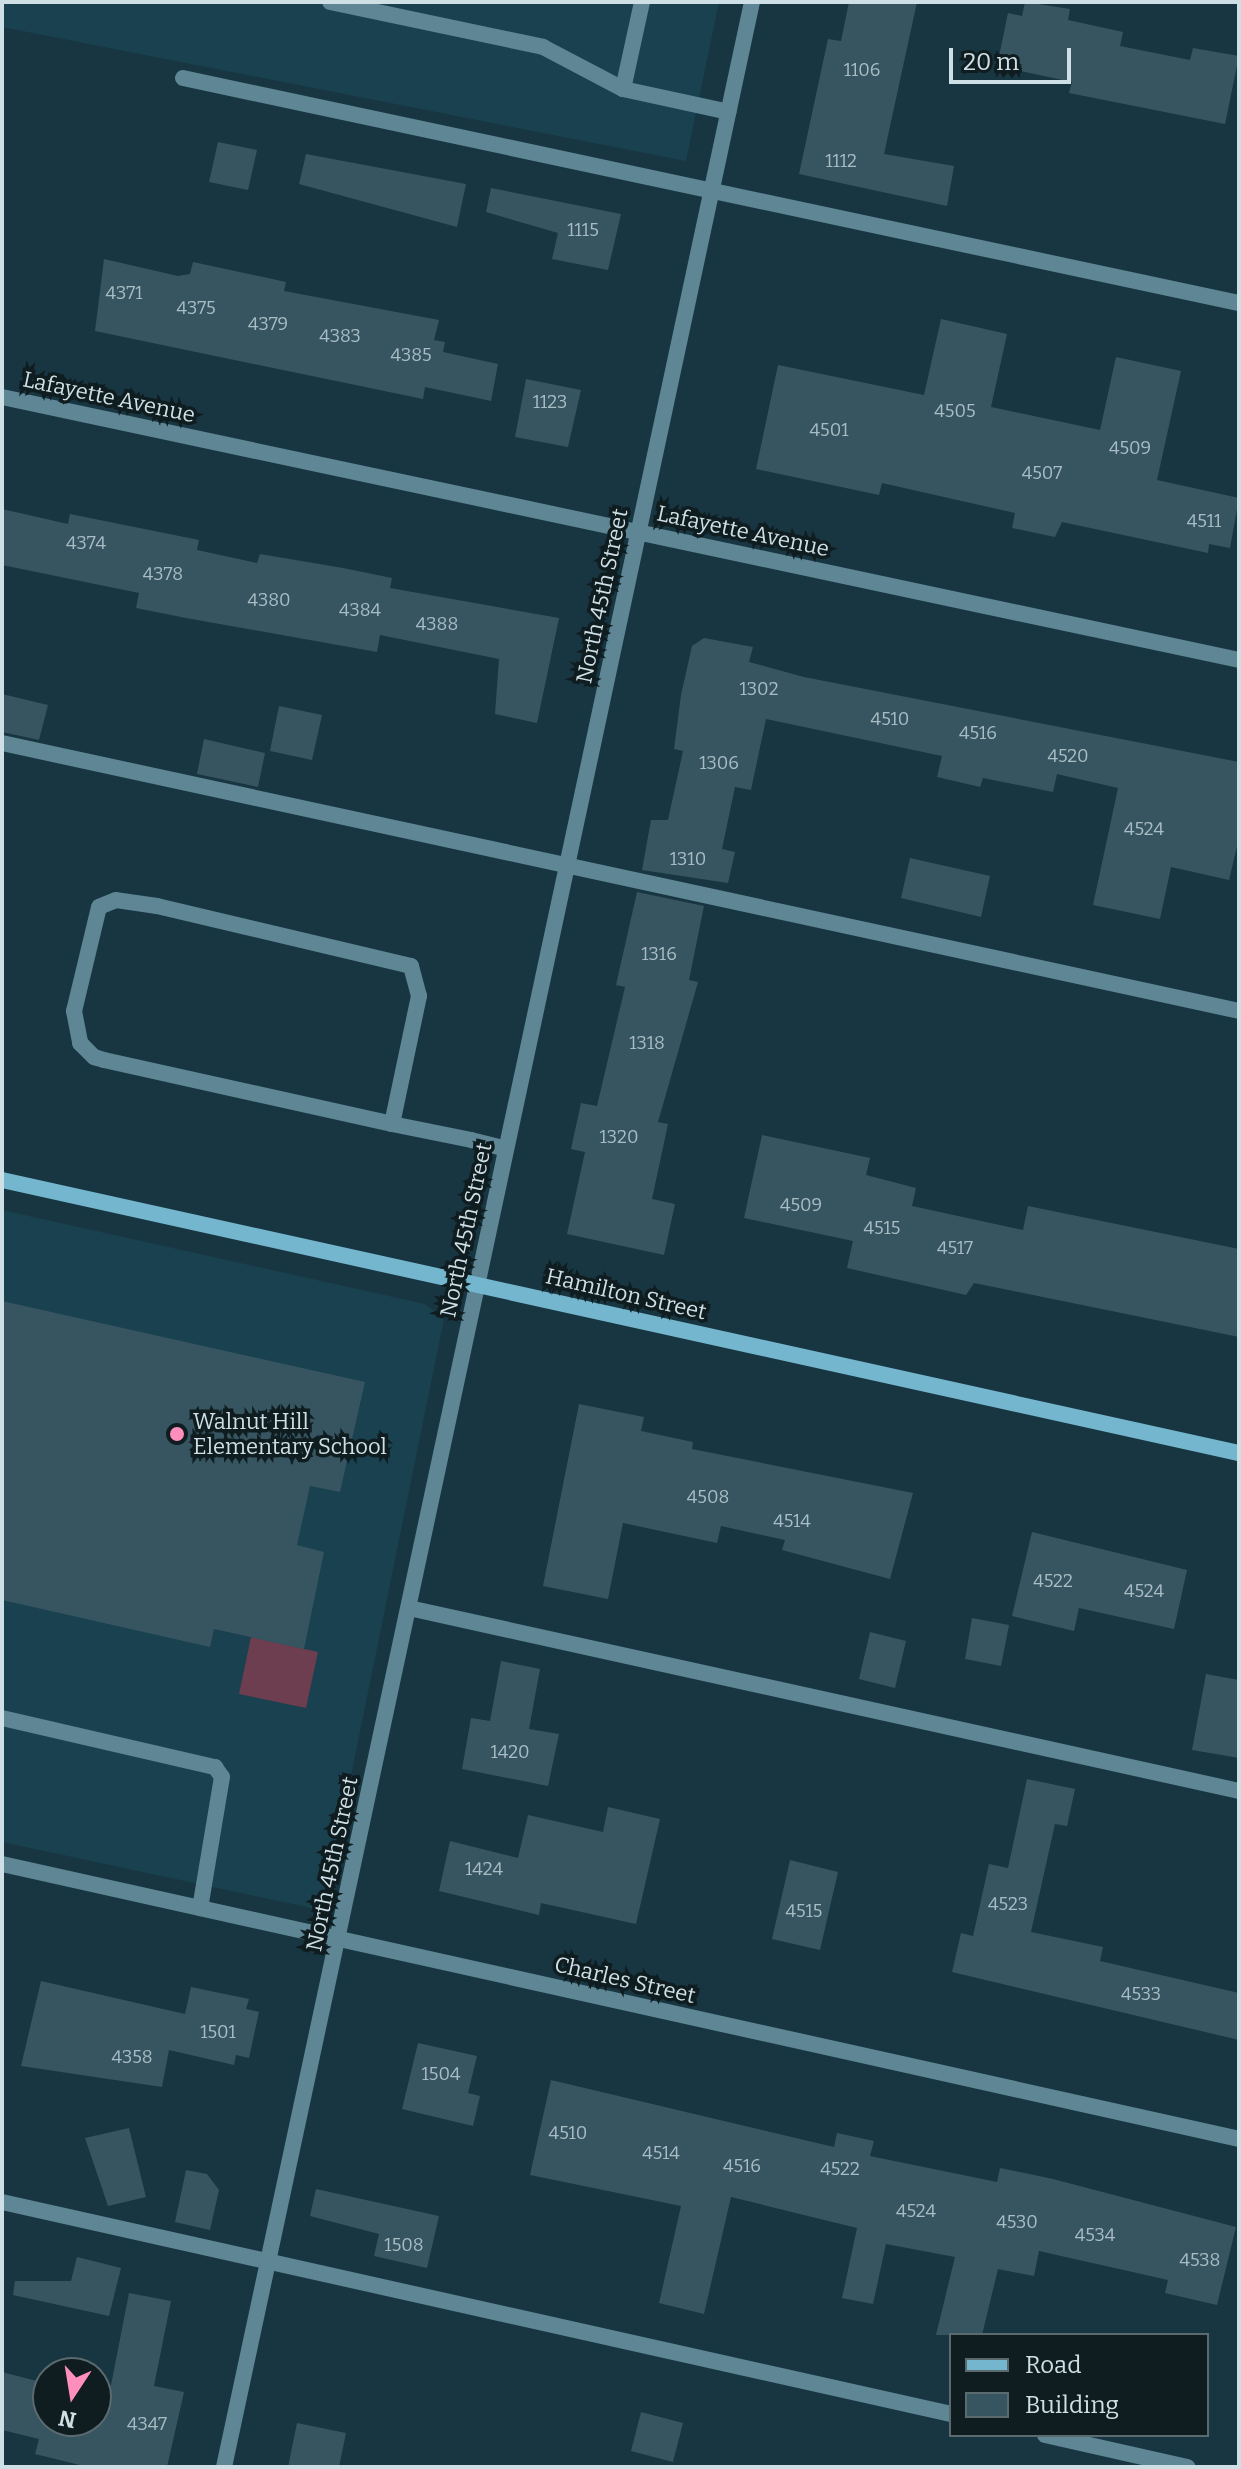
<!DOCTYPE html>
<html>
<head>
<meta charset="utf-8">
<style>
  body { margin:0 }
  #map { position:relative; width:1241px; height:2469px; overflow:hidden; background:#183641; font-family:Bitter,serif }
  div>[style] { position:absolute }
  .built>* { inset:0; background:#19414f }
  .green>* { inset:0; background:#6d3e50 }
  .building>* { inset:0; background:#365560 }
  .service>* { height:16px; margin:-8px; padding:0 8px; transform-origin:8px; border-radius:8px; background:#5e8695 }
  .minor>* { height:16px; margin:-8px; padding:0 8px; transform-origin:8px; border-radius:8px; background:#5e8695 }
  .secondary>* { height:16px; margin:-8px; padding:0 8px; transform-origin:8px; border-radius:8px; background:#74b6ce }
  .dots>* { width:22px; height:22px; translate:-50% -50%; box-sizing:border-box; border:4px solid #0f1c20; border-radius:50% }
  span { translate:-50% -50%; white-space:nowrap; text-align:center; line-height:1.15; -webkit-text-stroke:7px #0f1c20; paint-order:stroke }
  .number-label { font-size:18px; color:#a8bcc4 }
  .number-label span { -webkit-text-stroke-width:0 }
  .street-label { font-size:22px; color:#cedfe5 }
  .poi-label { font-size:22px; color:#cedfe5 }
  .left { translate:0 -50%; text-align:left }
  .frame { position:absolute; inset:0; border:4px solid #cedfe5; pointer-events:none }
  .legend { position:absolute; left:949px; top:2333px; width:260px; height:104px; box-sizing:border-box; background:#0f1c20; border:2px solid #5b6a6f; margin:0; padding:10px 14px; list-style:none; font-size:24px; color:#cedfe5 }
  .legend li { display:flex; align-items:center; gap:16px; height:40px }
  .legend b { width:40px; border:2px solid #5b6a6f }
  .north { position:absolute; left:32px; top:2357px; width:80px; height:80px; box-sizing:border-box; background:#0f1c20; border:2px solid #5b6a6f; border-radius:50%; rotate:192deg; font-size:22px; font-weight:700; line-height:32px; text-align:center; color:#cedfe5 }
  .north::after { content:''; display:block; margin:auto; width:28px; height:36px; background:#fe8ebb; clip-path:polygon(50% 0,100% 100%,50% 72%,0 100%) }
  .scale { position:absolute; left:949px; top:48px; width:122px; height:36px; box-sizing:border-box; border:4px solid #cedfe5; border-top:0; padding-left:10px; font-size:24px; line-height:28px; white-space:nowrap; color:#cedfe5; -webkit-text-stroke:6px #0f1c20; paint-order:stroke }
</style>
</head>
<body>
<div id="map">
  <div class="built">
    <i style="clip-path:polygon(2px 2px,719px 2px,686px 161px,2px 27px)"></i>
    <i style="clip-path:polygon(2px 1210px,425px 1304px,444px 1319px,328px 1889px,316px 1909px,2px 1842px)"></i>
  </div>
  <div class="green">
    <i style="clip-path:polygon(251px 1637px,318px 1652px,306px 1708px,239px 1694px)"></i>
  </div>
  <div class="building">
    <i style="clip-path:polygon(849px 2px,917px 2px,884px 154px,954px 166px,947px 206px,799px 174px,828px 39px,841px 41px)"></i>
    <i style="clip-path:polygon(1025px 2px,1070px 9px,1068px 20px,1123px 32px,1120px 46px,1190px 60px,1193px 48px,1239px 56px,1225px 124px,1069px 93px,1072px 82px,997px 66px,1008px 13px,1022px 16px)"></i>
    <i style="clip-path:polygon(218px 142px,257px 150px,248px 190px,209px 182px)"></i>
    <i style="clip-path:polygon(306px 154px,466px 184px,457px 227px,299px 184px)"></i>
    <i style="clip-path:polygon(491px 188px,621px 214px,608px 270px,552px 259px,558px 233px,486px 212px)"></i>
    <i style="clip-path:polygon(104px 259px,178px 276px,190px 274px,193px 262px,286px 282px,284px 291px,439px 320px,434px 340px,445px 342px,443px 352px,498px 364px,491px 401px,425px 387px,423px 399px,95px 331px)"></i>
    <i style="clip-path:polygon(941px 319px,1007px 334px,991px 407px,1100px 430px,1116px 357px,1181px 371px,1157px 480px,1239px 498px,1230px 548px,1209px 544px,1208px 553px,1062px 522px,1055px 537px,1012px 528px,1015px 513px,882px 483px,879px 495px,756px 469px,778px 365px,924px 395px)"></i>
    <i style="clip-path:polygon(526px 379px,581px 390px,568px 447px,515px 437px)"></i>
    <i style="clip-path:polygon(2px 509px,68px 524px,70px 514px,199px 540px,197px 550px,257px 563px,260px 554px,343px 568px,392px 578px,390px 588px,559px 618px,537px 723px,495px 714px,499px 659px,380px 635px,377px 652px,186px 618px,136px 608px,139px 593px,2px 565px)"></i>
    <i style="clip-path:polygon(704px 638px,753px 647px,749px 662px,804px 677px,1239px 762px,1239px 838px,1229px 880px,1171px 867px,1160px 919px,1093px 905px,1118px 788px,1057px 774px,1053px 792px,983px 778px,980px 787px,937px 777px,942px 756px,766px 719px,751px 790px,735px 787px,722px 849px,735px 852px,728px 883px,642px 870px,651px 820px,668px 820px,683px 751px,674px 749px,681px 695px,692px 646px)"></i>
    <i style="clip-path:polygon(2px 694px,48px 705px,39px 740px,2px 732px)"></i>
    <i style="clip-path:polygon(279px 706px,322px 715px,312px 760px,270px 751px)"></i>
    <i style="clip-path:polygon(204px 739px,265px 753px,258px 787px,197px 774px)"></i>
    <i style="clip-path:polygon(910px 858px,990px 876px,981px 917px,901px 898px)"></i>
    <i style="clip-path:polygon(637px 892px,704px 906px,689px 980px,698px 982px,658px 1122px,668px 1124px,652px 1199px,675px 1204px,664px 1255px,567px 1234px,585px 1152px,571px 1149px,581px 1103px,597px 1106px,625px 987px,616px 985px)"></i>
    <i style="clip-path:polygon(762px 1135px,870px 1158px,866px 1175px,916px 1188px,912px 1206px,1023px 1230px,1028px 1206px,1239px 1249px,1239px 1337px,974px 1283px,966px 1295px,847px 1268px,853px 1241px,744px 1218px)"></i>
    <i style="clip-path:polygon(2px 1301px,365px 1382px,340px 1492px,310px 1486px,297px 1545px,324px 1552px,304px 1649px,214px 1629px,210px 1647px,2px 1600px)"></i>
    <i style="clip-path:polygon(579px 1404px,644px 1417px,641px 1431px,693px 1442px,692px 1449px,913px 1493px,890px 1579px,782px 1550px,785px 1540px,721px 1526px,717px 1543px,623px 1523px,608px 1599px,543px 1586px)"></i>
    <i style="clip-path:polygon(1032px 1532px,1187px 1570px,1174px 1629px,1079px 1608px,1074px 1631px,1012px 1616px)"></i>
    <i style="clip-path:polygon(972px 1618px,1009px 1625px,1001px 1666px,965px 1659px)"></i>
    <i style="clip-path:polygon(870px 1632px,906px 1641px,895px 1688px,859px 1679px)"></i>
    <i style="clip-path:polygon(501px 1661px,540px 1669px,529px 1729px,559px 1734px,548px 1786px,462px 1769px,471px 1718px,490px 1721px)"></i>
    <i style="clip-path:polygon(1206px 1674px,1239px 1680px,1239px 1758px,1192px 1750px)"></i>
    <i style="clip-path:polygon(1027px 1779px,1075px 1789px,1067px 1826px,1055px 1824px,1031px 1932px,1103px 1947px,1100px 1961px,1239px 1993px,1239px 2040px,952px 1972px,961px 1933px,973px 1936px,989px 1864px,1008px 1868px)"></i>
    <i style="clip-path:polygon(608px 1807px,660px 1819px,636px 1924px,541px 1903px,539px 1915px,439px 1891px,450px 1841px,518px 1858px,528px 1815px,603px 1832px)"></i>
    <i style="clip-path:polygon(790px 1860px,838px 1872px,820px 1950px,772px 1939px)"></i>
    <i style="clip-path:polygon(41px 1981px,185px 2014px,191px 1987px,249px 1999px,246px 2009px,259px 2012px,249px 2058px,236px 2055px,234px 2065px,169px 2050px,162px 2087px,21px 2066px)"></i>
    <i style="clip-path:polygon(418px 2043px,477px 2056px,468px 2093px,480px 2096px,473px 2126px,402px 2109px)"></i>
    <i style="clip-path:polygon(551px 2080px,834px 2147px,837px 2133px,874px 2141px,870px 2156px,997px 2182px,1000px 2168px,1053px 2179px,1236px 2227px,1217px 2305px,1165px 2293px,1168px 2280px,1039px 2251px,1034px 2276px,998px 2269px,982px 2335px,936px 2335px,955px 2257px,886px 2244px,873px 2304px,842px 2298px,857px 2228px,731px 2197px,704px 2314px,659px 2303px,681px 2206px,530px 2175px)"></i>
    <i style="clip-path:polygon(129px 2128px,146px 2197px,108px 2206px,85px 2138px)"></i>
    <i style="clip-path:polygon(186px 2170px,207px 2174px,219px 2190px,210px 2230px,175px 2222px)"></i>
    <i style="clip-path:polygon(316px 2189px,439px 2216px,427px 2268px,374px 2256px,379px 2234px,310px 2216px)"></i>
    <i style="clip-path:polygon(77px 2257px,121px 2268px,109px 2316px,13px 2295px,15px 2281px,71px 2281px)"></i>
    <i style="clip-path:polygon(129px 2293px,171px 2301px,154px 2386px,184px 2392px,167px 2467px,88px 2467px,35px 2454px,39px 2439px,2px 2430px,2px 2372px,48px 2384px,48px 2421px,96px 2421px,96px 2381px,111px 2385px)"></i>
    <i style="clip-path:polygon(641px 2412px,683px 2423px,673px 2462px,631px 2451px)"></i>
    <i style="clip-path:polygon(297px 2423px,346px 2433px,339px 2467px,288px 2467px)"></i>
  </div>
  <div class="service">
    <i style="left:330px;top:2px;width:218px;rotate:11.9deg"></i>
    <i style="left:543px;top:47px;width:90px;rotate:27.7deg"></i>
    <i style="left:642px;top:2px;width:89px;rotate:102.3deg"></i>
    <i style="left:623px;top:89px;width:108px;rotate:12.2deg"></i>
    <i style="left:183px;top:78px;width:1080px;rotate:12.03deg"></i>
    <i style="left:2px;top:743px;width:1266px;rotate:12.22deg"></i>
    <i style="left:392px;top:1124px;width:131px;rotate:-78.1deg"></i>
    <i style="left:419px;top:996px;width:31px;rotate:-105deg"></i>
    <i style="left:411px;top:966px;width:261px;rotate:-166.7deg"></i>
    <i style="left:157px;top:906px;width:41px;rotate:-171.7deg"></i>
    <i style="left:116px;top:900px;width:18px;rotate:158deg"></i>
    <i style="left:99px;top:907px;width:107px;rotate:103.5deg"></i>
    <i style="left:74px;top:1011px;width:33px;rotate:79deg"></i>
    <i style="left:80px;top:1043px;width:20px;rotate:45deg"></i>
    <i style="left:94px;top:1057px;width:10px;rotate:17deg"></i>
    <i style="left:104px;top:1060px;width:295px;rotate:12.5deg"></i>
    <i style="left:392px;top:1124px;width:81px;rotate:11.4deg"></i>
    <i style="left:471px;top:1140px;width:36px;rotate:14deg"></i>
    <i style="left:409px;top:1608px;width:850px;rotate:12.43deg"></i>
    <i style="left:2px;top:1718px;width:219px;rotate:13deg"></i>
    <i style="left:215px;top:1767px;width:12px;rotate:55deg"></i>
    <i style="left:222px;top:1777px;width:133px;rotate:99.5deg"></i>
    <i style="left:2px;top:2202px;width:972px;rotate:12.59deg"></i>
    <i style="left:1045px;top:2435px;width:146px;rotate:12.7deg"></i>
  </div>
  <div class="minor">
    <i style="left:2px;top:397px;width:1265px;rotate:12deg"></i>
    <i style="left:2px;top:1864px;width:1267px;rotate:12.53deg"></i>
    <i style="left:224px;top:2467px;width:2521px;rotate:-77.91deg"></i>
  </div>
  <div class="secondary">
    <i style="left:2px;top:1180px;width:1267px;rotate:12.45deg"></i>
  </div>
  <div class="dots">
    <i style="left:177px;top:1434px;background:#fe8ebb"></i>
  </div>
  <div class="number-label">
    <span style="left:862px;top:70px">1106</span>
    <span style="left:841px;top:161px">1112</span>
    <span style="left:583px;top:230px">1115</span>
    <span style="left:124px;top:293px">4371</span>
    <span style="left:196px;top:308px">4375</span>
    <span style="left:268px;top:324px">4379</span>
    <span style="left:340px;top:336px">4383</span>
    <span style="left:411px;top:355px">4385</span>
    <span style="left:550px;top:402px">1123</span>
    <span style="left:955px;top:411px">4505</span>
    <span style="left:829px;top:430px">4501</span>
    <span style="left:1130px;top:448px">4509</span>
    <span style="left:1042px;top:473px">4507</span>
    <span style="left:1204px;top:521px">4511</span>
    <span style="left:86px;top:543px">4374</span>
    <span style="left:163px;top:574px">4378</span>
    <span style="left:269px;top:600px">4380</span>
    <span style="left:360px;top:610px">4384</span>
    <span style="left:437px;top:624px">4388</span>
    <span style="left:759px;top:689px">1302</span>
    <span style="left:890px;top:719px">4510</span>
    <span style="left:978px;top:733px">4516</span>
    <span style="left:1068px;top:756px">4520</span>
    <span style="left:719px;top:763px">1306</span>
    <span style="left:1144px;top:829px">4524</span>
    <span style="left:688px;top:859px">1310</span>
    <span style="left:659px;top:954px">1316</span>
    <span style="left:647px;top:1043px">1318</span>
    <span style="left:619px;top:1137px">1320</span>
    <span style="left:801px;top:1205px">4509</span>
    <span style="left:882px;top:1228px">4515</span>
    <span style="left:955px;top:1248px">4517</span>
    <span style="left:708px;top:1497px">4508</span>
    <span style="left:792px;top:1521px">4514</span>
    <span style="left:1053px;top:1581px">4522</span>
    <span style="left:1144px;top:1591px">4524</span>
    <span style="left:510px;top:1752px">1420</span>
    <span style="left:484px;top:1869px">1424</span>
    <span style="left:1008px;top:1904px">4523</span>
    <span style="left:804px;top:1911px">4515</span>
    <span style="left:1141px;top:1994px">4533</span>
    <span style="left:218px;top:2032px">1501</span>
    <span style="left:132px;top:2057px">4358</span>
    <span style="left:441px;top:2074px">1504</span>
    <span style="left:568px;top:2133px">4510</span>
    <span style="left:661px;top:2153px">4514</span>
    <span style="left:742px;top:2166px">4516</span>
    <span style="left:840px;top:2169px">4522</span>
    <span style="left:916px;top:2211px">4524</span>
    <span style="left:1017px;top:2222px">4530</span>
    <span style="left:1095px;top:2235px">4534</span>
    <span style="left:404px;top:2245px">1508</span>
    <span style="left:1200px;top:2260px">4538</span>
    <span style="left:147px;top:2424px">4347</span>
  </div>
  <div class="street-label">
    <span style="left:109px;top:397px;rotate:12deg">Lafayette Avenue</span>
    <span style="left:743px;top:531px;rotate:12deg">Lafayette Avenue</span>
    <span style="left:602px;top:596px;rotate:-78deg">North 45th Street</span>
    <span style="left:466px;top:1230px;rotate:-78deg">North 45th Street</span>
    <span style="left:626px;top:1294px;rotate:13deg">Hamilton Street</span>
    <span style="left:332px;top:1864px;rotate:-78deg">North 45th Street</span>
    <span style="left:625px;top:1980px;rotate:13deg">Charles Street</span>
  </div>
  <div class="poi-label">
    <span class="left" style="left:193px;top:1434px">Walnut Hill<br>Elementary School</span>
  </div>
  <div class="frame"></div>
  <ul class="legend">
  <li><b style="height:10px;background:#74b6ce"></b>Road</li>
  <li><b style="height:22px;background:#365560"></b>Building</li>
  </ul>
  <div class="north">N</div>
  <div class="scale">20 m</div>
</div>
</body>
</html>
